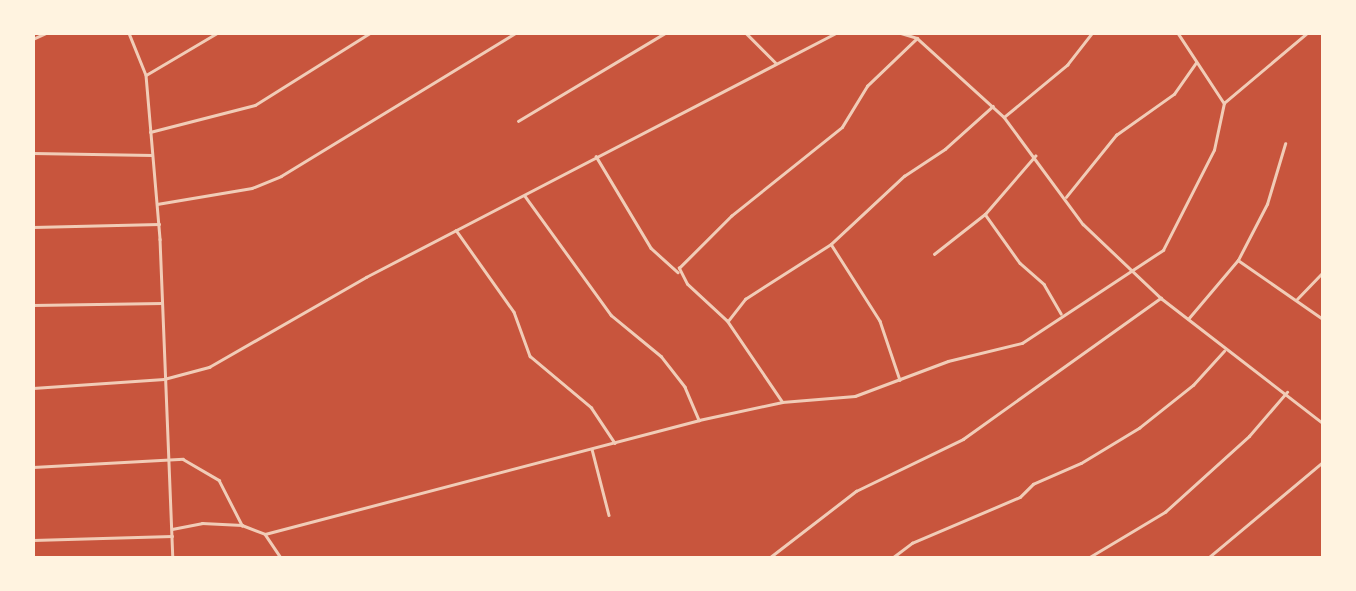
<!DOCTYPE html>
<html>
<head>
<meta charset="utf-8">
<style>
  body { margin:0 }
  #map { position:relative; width:1356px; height:591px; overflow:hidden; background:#c8553d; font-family:"Alegreya Sans",sans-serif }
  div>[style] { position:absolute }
  .minor>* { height:2.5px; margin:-1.25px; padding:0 1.25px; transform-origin:1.25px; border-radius:1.25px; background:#f1ccb7 }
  span { translate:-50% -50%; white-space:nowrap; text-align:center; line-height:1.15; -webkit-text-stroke:6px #fff3e0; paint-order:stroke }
  .frame { position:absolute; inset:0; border:35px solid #fff3e0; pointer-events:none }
</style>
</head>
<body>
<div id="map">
  <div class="minor">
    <i style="left:129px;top:33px;width:45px;rotate:68deg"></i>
    <i style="left:146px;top:75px;width:165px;rotate:85.1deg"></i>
    <i style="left:160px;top:239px;width:319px;rotate:87.7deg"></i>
    <i style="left:746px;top:33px;width:42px;rotate:45deg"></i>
    <i style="left:901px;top:33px;width:17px;rotate:17deg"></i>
    <i style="left:917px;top:38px;width:118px;rotate:42.2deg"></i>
    <i style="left:1004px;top:117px;width:133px;rotate:53.6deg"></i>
    <i style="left:1083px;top:224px;width:108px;rotate:43.5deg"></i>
    <i style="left:1161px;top:298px;width:205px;rotate:37.7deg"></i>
    <i style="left:1178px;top:33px;width:84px;rotate:56.7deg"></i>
    <i style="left:33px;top:39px;width:14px;rotate:-25deg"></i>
    <i style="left:146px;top:75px;width:82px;rotate:-30.6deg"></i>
    <i style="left:1004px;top:117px;width:82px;rotate:-39.5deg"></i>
    <i style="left:1067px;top:65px;width:41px;rotate:-52deg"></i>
    <i style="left:518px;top:121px;width:171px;rotate:-30.9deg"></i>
    <i style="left:150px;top:132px;width:108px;rotate:-14.4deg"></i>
    <i style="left:255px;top:105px;width:136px;rotate:-32.1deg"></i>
    <i style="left:33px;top:153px;width:119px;rotate:1deg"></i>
    <i style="left:596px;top:156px;width:107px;rotate:59.1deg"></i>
    <i style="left:651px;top:248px;width:36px;rotate:42deg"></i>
    <i style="left:525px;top:196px;width:147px;rotate:54.1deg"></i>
    <i style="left:611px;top:315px;width:65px;rotate:39.4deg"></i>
    <i style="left:661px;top:356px;width:39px;rotate:52deg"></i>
    <i style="left:685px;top:387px;width:36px;rotate:67deg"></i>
    <i style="left:1066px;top:197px;width:80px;rotate:-51.1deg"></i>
    <i style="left:1116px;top:135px;width:71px;rotate:-35.3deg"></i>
    <i style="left:1174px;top:94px;width:38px;rotate:-55deg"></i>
    <i style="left:157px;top:204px;width:96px;rotate:-9.6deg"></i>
    <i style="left:252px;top:188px;width:31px;rotate:-22deg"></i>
    <i style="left:281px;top:176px;width:274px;rotate:-31.4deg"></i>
    <i style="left:985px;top:214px;width:60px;rotate:54.5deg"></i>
    <i style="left:1020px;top:263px;width:32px;rotate:41deg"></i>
    <i style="left:1044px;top:284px;width:34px;rotate:60deg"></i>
    <i style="left:33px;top:227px;width:126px;rotate:-1.4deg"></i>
    <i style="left:456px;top:230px;width:100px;rotate:54.7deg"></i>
    <i style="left:514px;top:312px;width:47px;rotate:70deg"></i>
    <i style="left:530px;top:356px;width:80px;rotate:39.9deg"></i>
    <i style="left:591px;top:407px;width:43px;rotate:56.3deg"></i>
    <i style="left:831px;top:244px;width:91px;rotate:57.5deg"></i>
    <i style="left:880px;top:321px;width:62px;rotate:71.3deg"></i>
    <i style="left:934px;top:254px;width:65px;rotate:-38.1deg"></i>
    <i style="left:985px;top:214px;width:77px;rotate:-49.2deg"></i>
    <i style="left:1238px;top:260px;width:103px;rotate:34.8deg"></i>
    <i style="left:1297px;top:299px;width:37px;rotate:-46deg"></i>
    <i style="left:33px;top:305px;width:129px;rotate:-0.9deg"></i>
    <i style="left:1188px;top:319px;width:77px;rotate:-49.7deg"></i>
    <i style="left:1238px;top:260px;width:63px;rotate:-62.6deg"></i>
    <i style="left:1267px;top:204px;width:63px;rotate:-73.3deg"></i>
    <i style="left:728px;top:321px;width:28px;rotate:-52deg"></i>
    <i style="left:745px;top:299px;width:102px;rotate:-32.6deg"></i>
    <i style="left:831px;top:244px;width:100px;rotate:-43deg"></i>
    <i style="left:904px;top:176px;width:49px;rotate:-33.4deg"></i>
    <i style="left:945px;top:149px;width:64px;rotate:-41.9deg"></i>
    <i style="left:33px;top:388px;width:131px;rotate:-3.9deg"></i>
    <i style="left:164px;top:379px;width:47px;rotate:-14.9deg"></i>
    <i style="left:209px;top:367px;width:181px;rotate:-29.8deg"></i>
    <i style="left:366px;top:277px;width:530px;rotate:-27.44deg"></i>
    <i style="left:782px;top:402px;width:98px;rotate:-124.2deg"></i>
    <i style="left:727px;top:321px;width:54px;rotate:-137.2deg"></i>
    <i style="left:687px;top:284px;width:18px;rotate:-117deg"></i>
    <i style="left:679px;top:268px;width:74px;rotate:-45deg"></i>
    <i style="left:731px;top:216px;width:142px;rotate:-38.7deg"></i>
    <i style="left:842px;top:127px;width:48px;rotate:-58.6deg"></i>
    <i style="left:867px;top:86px;width:69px;rotate:-43.8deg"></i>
    <i style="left:592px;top:449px;width:68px;rotate:75.6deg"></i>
    <i style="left:33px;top:467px;width:150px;rotate:-3.1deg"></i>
    <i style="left:183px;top:459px;width:42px;rotate:30.3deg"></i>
    <i style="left:219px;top:480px;width:51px;rotate:62.9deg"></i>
    <i style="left:172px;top:529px;width:31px;rotate:-11deg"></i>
    <i style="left:202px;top:523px;width:40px;rotate:2.9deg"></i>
    <i style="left:242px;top:525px;width:25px;rotate:21deg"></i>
    <i style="left:265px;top:534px;width:29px;rotate:56deg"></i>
    <i style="left:265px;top:534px;width:449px;rotate:-14.7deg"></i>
    <i style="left:699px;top:420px;width:85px;rotate:-12.2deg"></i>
    <i style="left:782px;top:402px;width:73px;rotate:-4.7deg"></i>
    <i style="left:855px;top:396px;width:99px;rotate:-20.6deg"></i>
    <i style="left:948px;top:361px;width:76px;rotate:-13.7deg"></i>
    <i style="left:1022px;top:343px;width:169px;rotate:-33.4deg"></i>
    <i style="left:1163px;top:250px;width:112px;rotate:-63deg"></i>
    <i style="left:1214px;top:150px;width:48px;rotate:-78deg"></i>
    <i style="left:1224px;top:103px;width:109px;rotate:-40.1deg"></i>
    <i style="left:33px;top:540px;width:139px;rotate:-1.6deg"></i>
    <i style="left:769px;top:558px;width:110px;rotate:-37.6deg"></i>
    <i style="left:856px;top:491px;width:119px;rotate:-25.9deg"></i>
    <i style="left:963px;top:439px;width:243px;rotate:-35.5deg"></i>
    <i style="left:892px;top:558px;width:25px;rotate:-37deg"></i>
    <i style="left:912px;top:543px;width:117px;rotate:-23.1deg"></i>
    <i style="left:1020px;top:497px;width:18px;rotate:-45deg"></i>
    <i style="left:1033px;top:484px;width:52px;rotate:-23.6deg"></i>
    <i style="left:1081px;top:463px;width:68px;rotate:-31.1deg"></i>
    <i style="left:1139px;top:428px;width:69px;rotate:-38.5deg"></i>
    <i style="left:1193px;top:385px;width:46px;rotate:-47.6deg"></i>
    <i style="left:1088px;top:558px;width:90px;rotate:-30.9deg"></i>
    <i style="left:1165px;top:512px;width:113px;rotate:-42.1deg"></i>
    <i style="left:1249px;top:436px;width:58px;rotate:-49.2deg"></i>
    <i style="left:1208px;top:558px;width:150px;rotate:-39.9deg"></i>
  </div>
  <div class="frame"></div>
</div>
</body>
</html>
